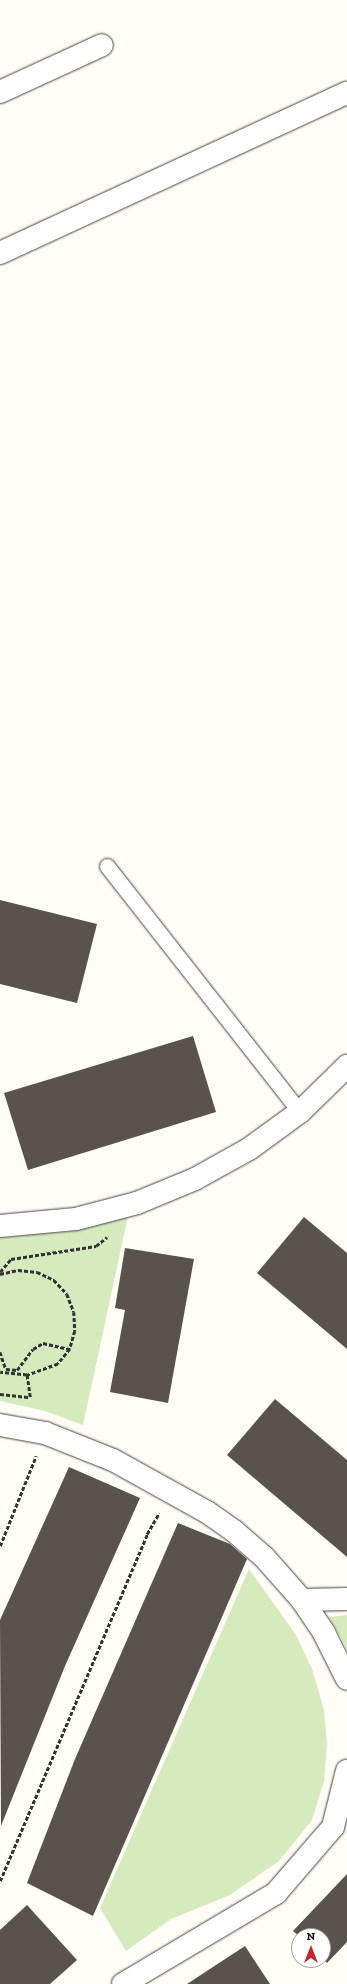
<!DOCTYPE html>
<html>
<head>
<meta charset="utf-8">
<style>
  body { margin:0 }
  #map { position:relative; width:347px; height:1984px; overflow:hidden; background:#fffdf5; font-family:"Zilla Slab",serif }
  div>[style] { position:absolute }
  .green>* { inset:0; background:#d5ebbd }
  .building>* { inset:0; background:#5a524d }
  .path>* { height:2.5px; margin-top:-1.25px; transform-origin:0; background:repeating-linear-gradient(90deg,#333 0 4px,transparent 0 6px) }
  .roads { filter:drop-shadow(0 0 1px #444) drop-shadow(0 0 1px #444) }
  .service>* { height:15px; margin:-7.5px; padding:0 7.5px; transform-origin:7.5px; border-radius:7.5px; background:#fff }
  .minor>* { height:22px; margin:-11px; padding:0 11px; transform-origin:11px; border-radius:11px; background:#fff }
  span { translate:-50% -50%; white-space:nowrap; text-align:center; line-height:1.15; -webkit-text-stroke:4px #fff; paint-order:stroke }
  .north { position:absolute; left:291px; top:1928px; width:40px; height:40px; box-sizing:border-box; background:#fff; border:1px solid #a0a0a0; border-radius:50%; rotate:0deg; font-size:11px; font-weight:700; line-height:16px; text-align:center; color:#111 }
  .north::after { content:''; display:block; margin:auto; width:14px; height:18px; background:#c4262e; clip-path:polygon(50% 0,100% 100%,50% 72%,0 100%) }
</style>
</head>
<body>
<div id="map">
  <div class="green">
    <i style="clip-path:polygon(128px 1216px,83px 1425px,45px 1411px,0 1401px,0 1237px,56px 1231px)"></i>
    <i style="clip-path:polygon(249px 1569px,296px 1635px,312px 1669px,324px 1710px,327px 1744px,324px 1781px,312px 1820px,279px 1861px,230px 1895px,171px 1919px,126px 1951px,100px 1908px)"></i>
    <i style="clip-path:polygon(347px 1615px,347px 1648px,329px 1617px)"></i>
  </div>
  <div class="building">
    <i style="clip-path:polygon(0 900px,97px 924px,77px 1003px,0 984px)"></i>
    <i style="clip-path:polygon(193px 1036px,216px 1112px,28px 1170px,4px 1093px)"></i>
    <i style="clip-path:polygon(304px 1217px,347px 1253px,347px 1349px,257px 1273px)"></i>
    <i style="clip-path:polygon(125px 1248px,194px 1259px,168px 1403px,110px 1392px,125px 1310px,115px 1308px)"></i>
    <i style="clip-path:polygon(275px 1399px,347px 1460px,347px 1557px,227px 1455px)"></i>
    <i style="clip-path:polygon(69px 1467px,140px 1498px,65px 1666px,1px 1826px,0 1620px)"></i>
    <i style="clip-path:polygon(178px 1523px,230px 1544px,247px 1559px,93px 1916px,27px 1883px,75px 1759px)"></i>
    <i style="clip-path:polygon(347px 1874px,347px 1942px,327px 1963px,323px 1959px,323px 1936px,299px 1936px,293px 1931px)"></i>
    <i style="clip-path:polygon(27px 1905px,77px 1960px,50px 1984px,0 1984px,0 1930px)"></i>
    <i style="clip-path:polygon(245px 1946px,270px 1984px,187px 1984px)"></i>
  </div>
  <div class="path">
    <i style="left:0;top:1272px;width:17px;rotate:-50deg"></i>
    <i style="left:11px;top:1259px;width:86px;rotate:-8.7deg"></i>
    <i style="left:96px;top:1246px;width:14px;rotate:-39deg"></i>
    <i style="left:0;top:1274px;width:18px;rotate:-13deg"></i>
    <i style="left:18px;top:1270px;width:19px;rotate:6deg"></i>
    <i style="left:37px;top:1272px;width:19px;rotate:25deg"></i>
    <i style="left:54px;top:1280px;width:19px;rotate:47deg"></i>
    <i style="left:67px;top:1294px;width:19px;rotate:69deg"></i>
    <i style="left:74px;top:1312px;width:19px;rotate:87deg"></i>
    <i style="left:75px;top:1331px;width:19px;rotate:106deg"></i>
    <i style="left:70px;top:1349px;width:19px;rotate:129deg"></i>
    <i style="left:58px;top:1364px;width:33px;rotate:160deg"></i>
    <i style="left:27px;top:1375px;width:27px;rotate:-174deg"></i>
    <i style="left:0;top:1352px;width:18px;rotate:71deg"></i>
    <i style="left:6px;top:1369px;width:11px;rotate:5deg"></i>
    <i style="left:17px;top:1370px;width:26px;rotate:-53deg"></i>
    <i style="left:33px;top:1349px;width:12px;rotate:-31deg"></i>
    <i style="left:43px;top:1343px;width:28px;rotate:13deg"></i>
    <i style="left:0;top:1394px;width:30px;rotate:6deg"></i>
    <i style="left:30px;top:1397px;width:22px;rotate:-98deg"></i>
    <i style="left:0;top:1546px;width:97px;rotate:-68.2deg"></i>
    <i style="left:0;top:1881px;width:377px;rotate:-67deg"></i>
    <i style="left:147px;top:1534px;width:24px;rotate:-60deg"></i>
  </div>
  <div class="roads">
    <div class="service">
      <i style="left:107px;top:866px;width:313px;rotate:51.9deg"></i>
    </div>
    <div class="minor">
      <i style="left:0;top:92px;width:112px;rotate:-24.7deg"></i>
      <i style="left:0;top:253px;width:382px;rotate:-24.8deg"></i>
      <i style="left:0;top:1226px;width:76px;rotate:-5.3deg"></i>
      <i style="left:76px;top:1219px;width:63px;rotate:-14.7deg"></i>
      <i style="left:137px;top:1203px;width:63px;rotate:-22.5deg"></i>
      <i style="left:195px;top:1179px;width:62px;rotate:-29.1deg"></i>
      <i style="left:249px;top:1149px;width:63px;rotate:-36deg"></i>
      <i style="left:300px;top:1112px;width:66px;rotate:-44.4deg"></i>
      <i style="left:0;top:1425px;width:46px;rotate:10.1deg"></i>
      <i style="left:45px;top:1433px;width:73px;rotate:21.7deg"></i>
      <i style="left:113px;top:1460px;width:107px;rotate:29deg"></i>
      <i style="left:207px;top:1512px;width:33px;rotate:35deg"></i>
      <i style="left:234px;top:1531px;width:40px;rotate:41deg"></i>
      <i style="left:264px;top:1557px;width:57px;rotate:48.5deg"></i>
      <i style="left:302px;top:1600px;width:40px;rotate:56deg"></i>
      <i style="left:324px;top:1633px;width:51px;rotate:63.4deg"></i>
      <i style="left:302px;top:1600px;width:45px;rotate:-1.3deg"></i>
      <i style="left:123px;top:1984px;width:178px;rotate:-30.7deg"></i>
      <i style="left:276px;top:1893px;width:87px;rotate:-49.2deg"></i>
      <i style="left:333px;top:1827px;width:58px;rotate:-76deg"></i>
    </div>
  </div>
  <div class="north">N</div>
</div>
</body>
</html>
